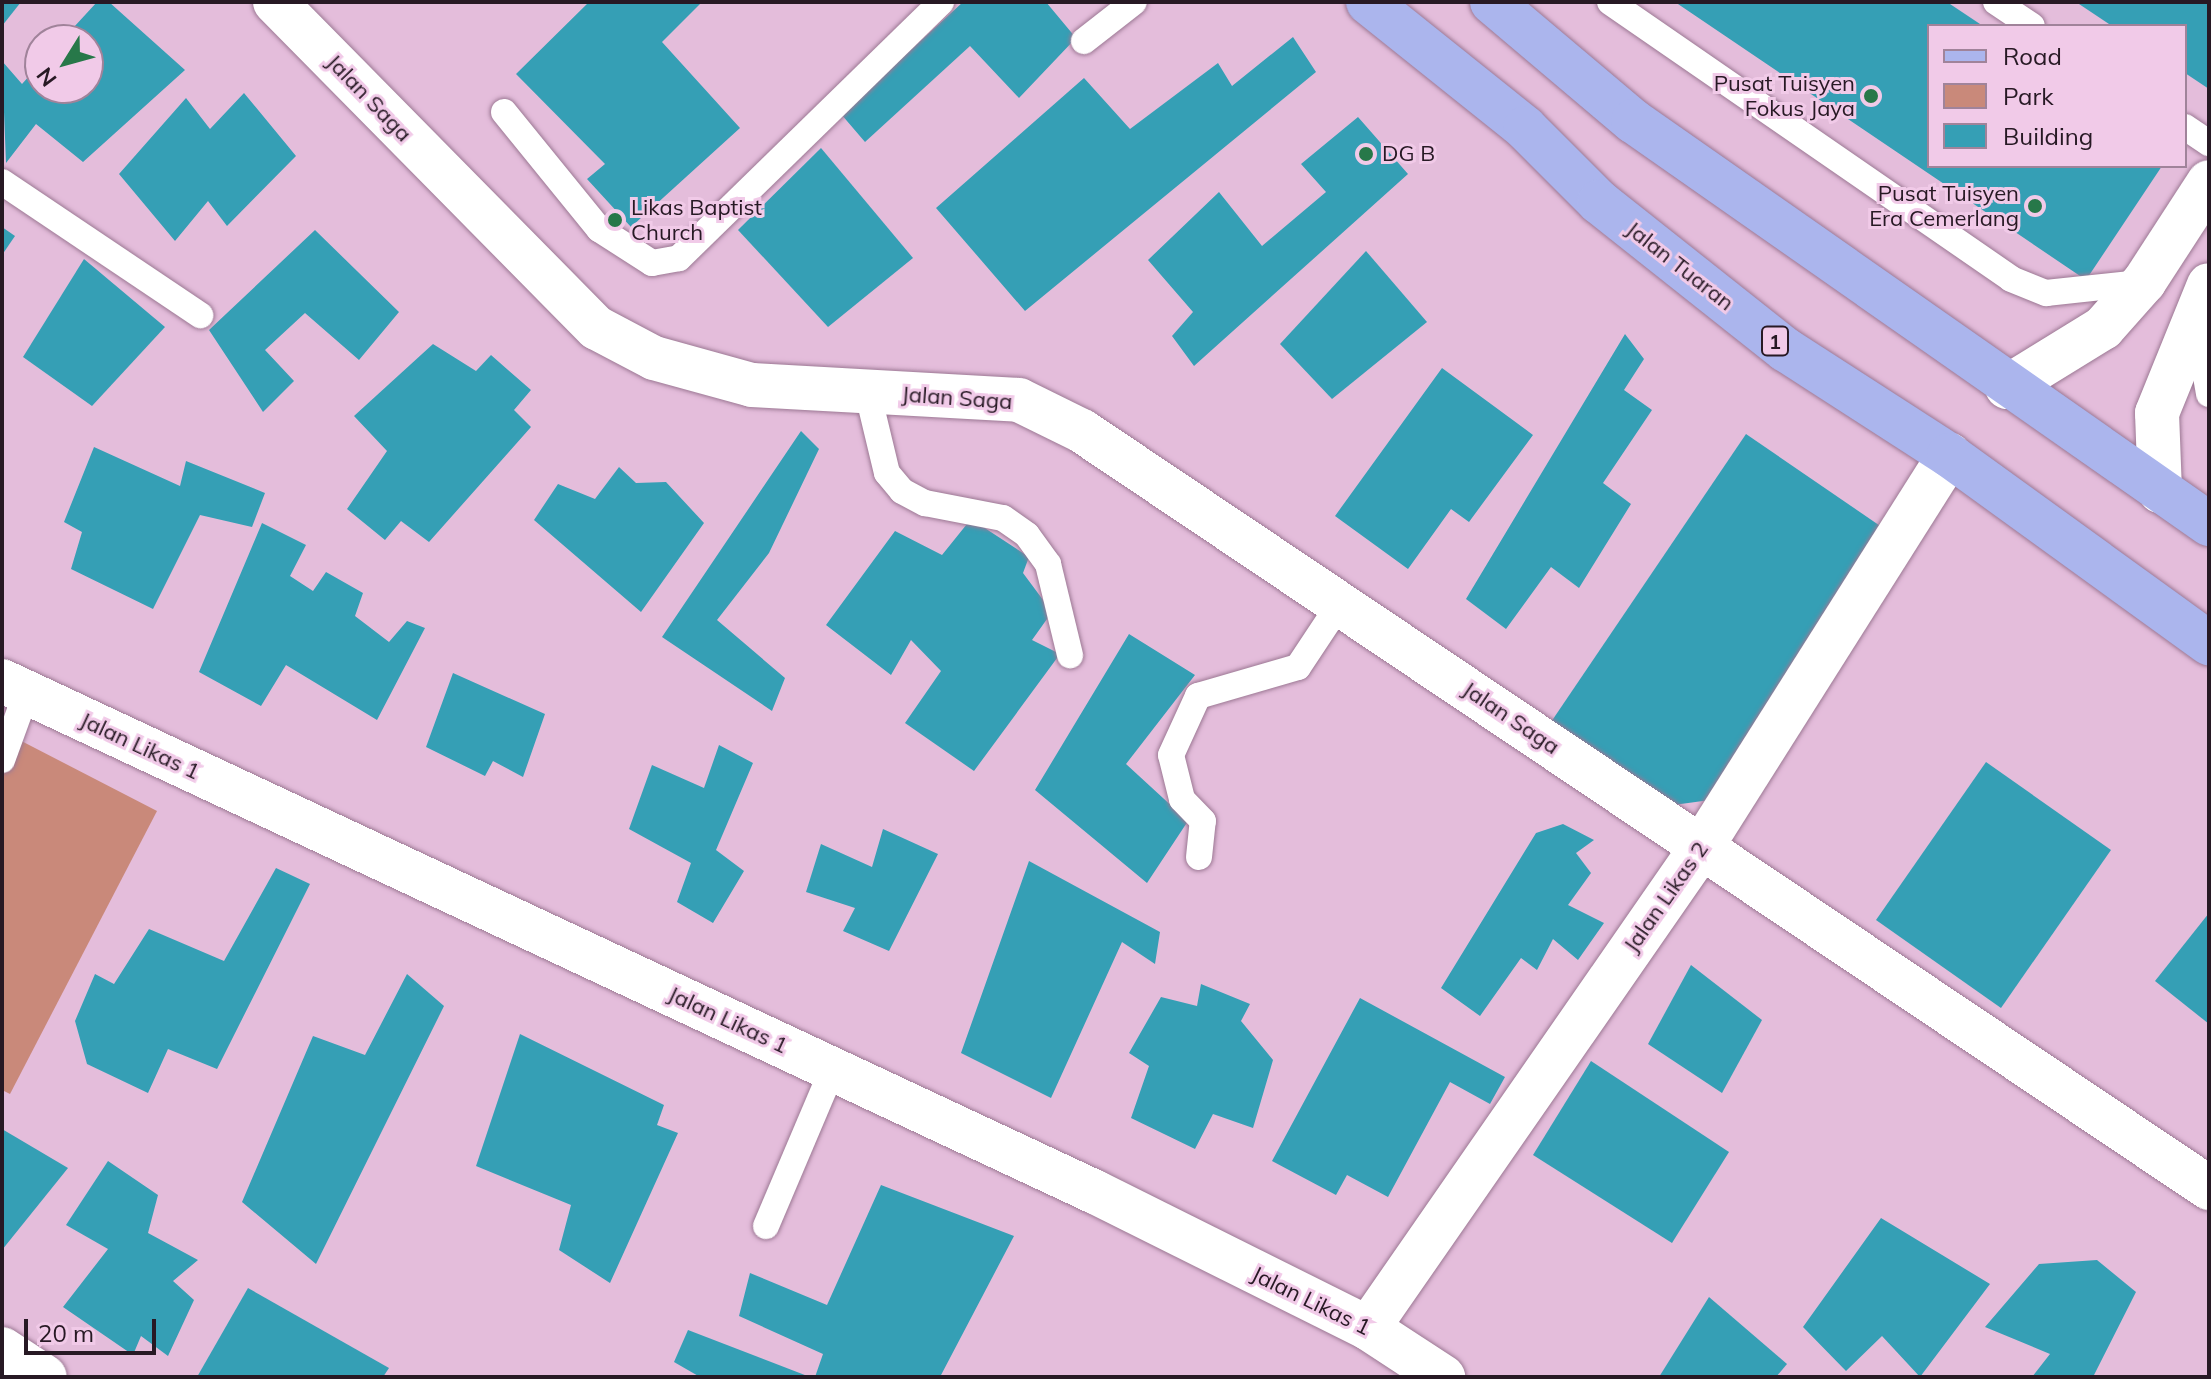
<!DOCTYPE html>
<html>
<head>
<meta charset="utf-8">
<style>
  body { margin:0 }
  #map { position:relative; width:2211px; height:1379px; overflow:hidden; background:#e4bddb; font-family:Mulish,sans-serif }
  div>[style] { position:absolute }
  .green>* { inset:0; background:#c9897a }
  .building>* { inset:0; background:#359fb5 }
  .roads { filter:drop-shadow(0 0 2px #9c7894) drop-shadow(0 0 2px #9c7894) }
  .lane>* { height:26px; margin:-13px; padding:0 13px; transform-origin:13px; border-radius:13px; background:#fff }
  .street>* { height:44px; margin:-22px; padding:0 22px; transform-origin:22px; border-radius:22px; background:#fff }
  .primary>* { height:44px; margin:-22px; padding:0 22px; transform-origin:22px; border-radius:22px; background:#abb5ed }
  .dots>* { width:22px; height:22px; translate:-50% -50%; box-sizing:border-box; border:4px solid #f1cae8; border-radius:50% }
  span { translate:-50% -50%; white-space:nowrap; text-align:center; line-height:1.15; -webkit-text-stroke:6px #f1cae8; paint-order:stroke }
  .shield-label span { padding:2px 6px; background:#f1cae8; border:2px solid; border-radius:6px; -webkit-text-stroke-width:0 }
  .shield-label { font-size:20px; color:#271924; font-weight:700 }
  .poi-label { font-size:22px; color:#271924 }
  .right { translate:-100% -50%; text-align:right }
  .left { translate:0 -50%; text-align:left }
  .street-label { font-size:22px; color:#271924 }
  .frame { position:absolute; inset:0; border:4px solid #271924; pointer-events:none }
  .legend { position:absolute; left:1927px; top:24px; width:260px; height:144px; box-sizing:border-box; background:#f1cae8; border:2px solid #a0839a; margin:0; padding:10px 14px; list-style:none; font-size:24px; color:#271924 }
  .legend li { display:flex; align-items:center; gap:16px; height:40px }
  .legend b { width:40px; border:2px solid #a0839a }
  .north { position:absolute; left:24px; top:24px; width:80px; height:80px; box-sizing:border-box; background:#f1cae8; border:2px solid #a0839a; border-radius:50%; rotate:233deg; font-size:22px; font-weight:700; line-height:32px; text-align:center; color:#271924 }
  .north::after { content:''; display:block; margin:auto; width:28px; height:36px; background:#277849; clip-path:polygon(50% 0,100% 100%,50% 72%,0 100%) }
  .scale { position:absolute; left:24px; top:1319px; width:132px; height:36px; box-sizing:border-box; border:4px solid #271924; border-top:0; padding-left:10px; font-size:24px; line-height:28px; white-space:nowrap; color:#271924; -webkit-text-stroke:6px #f1cae8; paint-order:stroke }
</style>
</head>
<body>
<div id="map">
  <div class="green">
    <i style="clip-path:polygon(2px 731px,157px 811px,10px 1094px,2px 1090px)"></i>
  </div>
  <div class="building">
    <i style="clip-path:polygon(2px 2px,21px 2px,2px 26px)"></i>
    <i style="clip-path:polygon(97px 2px,109px 2px,185px 70px,83px 162px,36px 124px,6px 163px,2px 61px,22px 84px,40px 64px,40px 88px,88px 88px,88px 40px,62px 40px)"></i>
    <i style="clip-path:polygon(589px 2px,702px 2px,662px 42px,740px 128px,631px 227px,587px 179px,605px 164px,516px 74px)"></i>
    <i style="clip-path:polygon(963px 2px,1046px 2px,1076px 38px,1019px 98px,970px 46px,865px 142px,841px 114px)"></i>
    <i style="clip-path:polygon(1675px 2px,1947px 2px,1983px 26px,1929px 26px,1929px 166px,2162px 166px,2086px 280px)"></i>
    <i style="clip-path:polygon(2076px 2px,2209px 2px,2209px 89px,2185px 73px,2185px 26px,2112px 26px)"></i>
    <i style="clip-path:polygon(1293px 37px,1316px 72px,1025px 311px,936px 208px,1084px 78px,1130px 129px,1218px 63px,1232px 86px)"></i>
    <i style="clip-path:polygon(244px 93px,296px 156px,227px 226px,208px 201px,175px 241px,119px 174px,186px 98px,210px 129px)"></i>
    <i style="clip-path:polygon(1358px 117px,1408px 174px,1194px 366px,1172px 336px,1193px 312px,1148px 260px,1219px 192px,1262px 246px,1326px 192px,1301px 164px)"></i>
    <i style="clip-path:polygon(821px 148px,913px 258px,828px 327px,738px 230px)"></i>
    <i style="clip-path:polygon(2px 227px,15px 236px,2px 255px)"></i>
    <i style="clip-path:polygon(315px 230px,399px 312px,359px 360px,305px 313px,265px 350px,294px 381px,263px 412px,209px 330px)"></i>
    <i style="clip-path:polygon(1366px 251px,1427px 322px,1332px 399px,1280px 344px)"></i>
    <i style="clip-path:polygon(84px 259px,165px 327px,92px 406px,23px 357px)"></i>
    <i style="clip-path:polygon(1625px 334px,1644px 359px,1624px 390px,1652px 410px,1603px 483px,1631px 504px,1579px 588px,1551px 567px,1506px 629px,1466px 599px)"></i>
    <i style="clip-path:polygon(433px 344px,476px 371px,491px 355px,531px 390px,514px 410px,531px 427px,429px 542px,401px 521px,385px 540px,347px 509px,387px 451px,354px 416px)"></i>
    <i style="clip-path:polygon(1442px 368px,1533px 435px,1469px 522px,1451px 509px,1408px 569px,1335px 516px)"></i>
    <i style="clip-path:polygon(801px 431px,819px 449px,769px 553px,717px 620px,785px 678px,772px 711px,662px 637px)"></i>
    <i style="clip-path:polygon(1746px 434px,1889px 532px,1710px 800px,1659px 807px,1549px 725px)"></i>
    <i style="clip-path:polygon(94px 447px,180px 486px,186px 461px,265px 493px,252px 527px,200px 515px,153px 609px,71px 569px,82px 532px,64px 522px)"></i>
    <i style="clip-path:polygon(619px 467px,636px 483px,666px 482px,704px 523px,641px 612px,534px 520px,558px 484px,595px 499px)"></i>
    <i style="clip-path:polygon(971px 519px,1029px 557px,1023px 573px,1052px 612px,1032px 640px,1060px 654px,974px 771px,905px 723px,941px 671px,911px 640px,891px 675px,826px 625px,895px 531px,942px 555px)"></i>
    <i style="clip-path:polygon(262px 523px,306px 545px,290px 576px,313px 591px,326px 572px,363px 593px,355px 616px,389px 642px,407px 621px,425px 628px,377px 720px,286px 665px,261px 706px,199px 672px)"></i>
    <i style="clip-path:polygon(1129px 634px,1195px 675px,1126px 764px,1188px 821px,1147px 883px,1035px 790px)"></i>
    <i style="clip-path:polygon(453px 673px,545px 714px,523px 777px,493px 761px,485px 776px,426px 747px)"></i>
    <i style="clip-path:polygon(719px 745px,753px 763px,716px 850px,744px 871px,713px 923px,677px 902px,691px 863px,629px 829px,652px 765px,704px 788px)"></i>
    <i style="clip-path:polygon(1986px 762px,2111px 850px,2001px 1008px,1876px 920px)"></i>
    <i style="clip-path:polygon(1563px 824px,1594px 840px,1576px 853px,1591px 873px,1568px 905px,1604px 923px,1578px 960px,1553px 939px,1537px 970px,1521px 958px,1480px 1016px,1441px 988px,1536px 833px)"></i>
    <i style="clip-path:polygon(883px 829px,938px 854px,889px 951px,843px 931px,855px 908px,806px 892px,821px 844px,872px 867px)"></i>
    <i style="clip-path:polygon(1029px 861px,1160px 932px,1155px 964px,1122px 942px,1051px 1098px,961px 1053px)"></i>
    <i style="clip-path:polygon(276px 868px,310px 884px,217px 1069px,168px 1049px,148px 1093px,87px 1064px,75px 1021px,95px 974px,114px 984px,149px 929px,224px 961px)"></i>
    <i style="clip-path:polygon(2209px 913px,2209px 1024px,2155px 981px)"></i>
    <i style="clip-path:polygon(1691px 965px,1762px 1020px,1722px 1093px,1648px 1044px)"></i>
    <i style="clip-path:polygon(407px 974px,444px 1006px,316px 1264px,242px 1202px,313px 1036px,365px 1055px)"></i>
    <i style="clip-path:polygon(1201px 984px,1250px 1004px,1241px 1021px,1273px 1060px,1253px 1128px,1213px 1114px,1195px 1149px,1131px 1118px,1149px 1066px,1129px 1053px,1161px 997px,1197px 1006px)"></i>
    <i style="clip-path:polygon(1360px 998px,1505px 1077px,1490px 1104px,1450px 1082px,1388px 1197px,1347px 1175px,1336px 1195px,1272px 1161px)"></i>
    <i style="clip-path:polygon(520px 1034px,664px 1105px,657px 1125px,678px 1133px,610px 1283px,559px 1250px,571px 1205px,476px 1166px)"></i>
    <i style="clip-path:polygon(1591px 1061px,1729px 1152px,1672px 1243px,1533px 1155px)"></i>
    <i style="clip-path:polygon(2px 1129px,68px 1168px,2px 1250px)"></i>
    <i style="clip-path:polygon(108px 1161px,158px 1195px,148px 1233px,198px 1260px,173px 1281px,194px 1300px,168px 1356px,141px 1336px,133px 1355px,63px 1307px,108px 1249px,66px 1225px)"></i>
    <i style="clip-path:polygon(881px 1185px,1014px 1236px,940px 1377px,815px 1377px,823px 1354px,739px 1316px,750px 1273px,827px 1305px)"></i>
    <i style="clip-path:polygon(1881px 1218px,1990px 1284px,1920px 1377px,1882px 1336px,1846px 1371px,1803px 1327px)"></i>
    <i style="clip-path:polygon(2097px 1260px,2136px 1292px,2093px 1377px,2032px 1377px,2050px 1354px,1985px 1327px,2039px 1264px)"></i>
    <i style="clip-path:polygon(248px 1288px,389px 1368px,383px 1377px,197px 1377px)"></i>
    <i style="clip-path:polygon(1709px 1297px,1787px 1364px,1776px 1377px,1659px 1377px)"></i>
    <i style="clip-path:polygon(688px 1330px,810px 1377px,700px 1377px,674px 1362px)"></i>
  </div>
  <div class="roads">
    <div class="lane">
      <i style="left:1610px;top:2px;width:487px;rotate:34.6deg"></i>
      <i style="left:2011px;top:279px;width:38px;rotate:22deg"></i>
      <i style="left:2046px;top:293px;width:95px;rotate:-6.1deg"></i>
      <i style="left:1996px;top:2px;width:43px;rotate:33.7deg"></i>
      <i style="left:1084px;top:41px;width:63px;rotate:-38deg"></i>
      <i style="left:504px;top:112px;width:151px;rotate:50.9deg"></i>
      <i style="left:599px;top:229px;width:63px;rotate:32.7deg"></i>
      <i style="left:652px;top:263px;width:27px;rotate:-10deg"></i>
      <i style="left:679px;top:258px;width:366px;rotate:-44.3deg"></i>
      <i style="left:2185px;top:127px;width:29px;rotate:34deg"></i>
      <i style="left:2px;top:182px;width:239px;rotate:33.9deg"></i>
      <i style="left:2198px;top:330px;width:65px;rotate:80.2deg"></i>
      <i style="left:868px;top:394px;width:81px;rotate:76.5deg"></i>
      <i style="left:887px;top:473px;width:23px;rotate:50deg"></i>
      <i style="left:902px;top:491px;width:26px;rotate:28deg"></i>
      <i style="left:925px;top:503px;width:79px;rotate:10.9deg"></i>
      <i style="left:1003px;top:518px;width:29px;rotate:35deg"></i>
      <i style="left:1027px;top:535px;width:36px;rotate:54deg"></i>
      <i style="left:1048px;top:564px;width:94px;rotate:76.4deg"></i>
      <i style="left:2px;top:760px;width:70px;rotate:-70deg"></i>
      <i style="left:1199px;top:857px;width:36px;rotate:-84deg"></i>
      <i style="left:1203px;top:821px;width:30px;rotate:-134deg"></i>
      <i style="left:1182px;top:799px;width:45px;rotate:-104deg"></i>
      <i style="left:1171px;top:755px;width:65px;rotate:-65.4deg"></i>
      <i style="left:1198px;top:696px;width:104px;rotate:-16.2deg"></i>
      <i style="left:1298px;top:667px;width:78px;rotate:-56.5deg"></i>
      <i style="left:766px;top:1226px;width:172px;rotate:-67deg"></i>
    </div>
    <div class="street">
      <i style="left:275px;top:2px;width:458px;rotate:45.4deg"></i>
      <i style="left:597px;top:328px;width:64px;rotate:27.8deg"></i>
      <i style="left:654px;top:358px;width:102px;rotate:15.4deg"></i>
      <i style="left:752px;top:385px;width:267px;rotate:3.2deg"></i>
      <i style="left:1019px;top:400px;width:70px;rotate:26.2deg"></i>
      <i style="left:1082px;top:431px;width:1358px;rotate:33.89deg"></i>
      <i style="left:2007px;top:387px;width:113px;rotate:-31.6deg"></i>
      <i style="left:2103px;top:328px;width:62px;rotate:-48.3deg"></i>
      <i style="left:2144px;top:282px;width:119px;rotate:-57deg"></i>
      <i style="left:2160px;top:491px;width:78px;rotate:-92.2deg"></i>
      <i style="left:2157px;top:413px;width:138px;rotate:-67.9deg"></i>
      <i style="left:2px;top:681px;width:1207px;rotate:25.06deg"></i>
      <i style="left:1095px;top:1192px;width:305px;rotate:26.5deg"></i>
      <i style="left:1368px;top:1328px;width:90px;rotate:33.2deg"></i>
      <i style="left:1368px;top:1328px;width:584px;rotate:-55.25deg"></i>
      <i style="left:1701px;top:848px;width:465px;rotate:-57.7deg"></i>
      <i style="left:2px;top:1349px;width:51px;rotate:33.1deg"></i>
    </div>
    <div class="primary">
      <i style="left:1368px;top:2px;width:201px;rotate:38.7deg"></i>
      <i style="left:1525px;top:128px;width:105px;rotate:45deg"></i>
      <i style="left:1599px;top:202px;width:238px;rotate:38.4deg"></i>
      <i style="left:1786px;top:350px;width:194px;rotate:32.8deg"></i>
      <i style="left:1949px;top:455px;width:321px;rotate:35.9deg"></i>
      <i style="left:1492px;top:2px;width:185px;rotate:40.2deg"></i>
      <i style="left:1633px;top:121px;width:703px;rotate:34.98deg"></i>
    </div>
  </div>
  <div class="dots">
    <i style="left:1871px;top:96px;background:#277849"></i>
    <i style="left:1366px;top:154px;background:#277849"></i>
    <i style="left:2035px;top:206px;background:#277849"></i>
    <i style="left:615px;top:220px;background:#277849"></i>
  </div>
  <div class="shield-label">
    <span style="left:1775px;top:341px">1</span>
  </div>
  <div class="poi-label">
    <span class="right" style="left:1855px;top:96px">Pusat Tuisyen<br>Fokus Jaya</span>
    <span class="left" style="left:1382px;top:154px">DG B</span>
    <span class="right" style="left:2019px;top:206px">Pusat Tuisyen<br>Era Cemerlang</span>
    <span class="left" style="left:631px;top:220px">Likas Baptist<br>Church</span>
  </div>
  <div class="street-label">
    <span style="left:369px;top:98px;rotate:46deg">Jalan Saga</span>
    <span style="left:1680px;top:266px;rotate:38deg">Jalan Tuaran</span>
    <span style="left:957px;top:398px;rotate:4deg">Jalan Saga</span>
    <span style="left:1511px;top:718px;rotate:34deg">Jalan Saga</span>
    <span style="left:140px;top:746px;rotate:25deg">Jalan Likas 1</span>
    <span style="left:1666px;top:897px;rotate:-55deg">Jalan Likas 2</span>
    <span style="left:728px;top:1020px;rotate:25deg">Jalan Likas 1</span>
    <span style="left:1311px;top:1301px;rotate:26deg">Jalan Likas 1</span>
  </div>
  <div class="frame"></div>
  <ul class="legend">
  <li><b style="height:10px;background:#abb5ed"></b>Road</li>
  <li><b style="height:22px;background:#c9897a"></b>Park</li>
  <li><b style="height:22px;background:#359fb5"></b>Building</li>
  </ul>
  <div class="north">N</div>
  <div class="scale">20 m</div>
</div>
</body>
</html>
